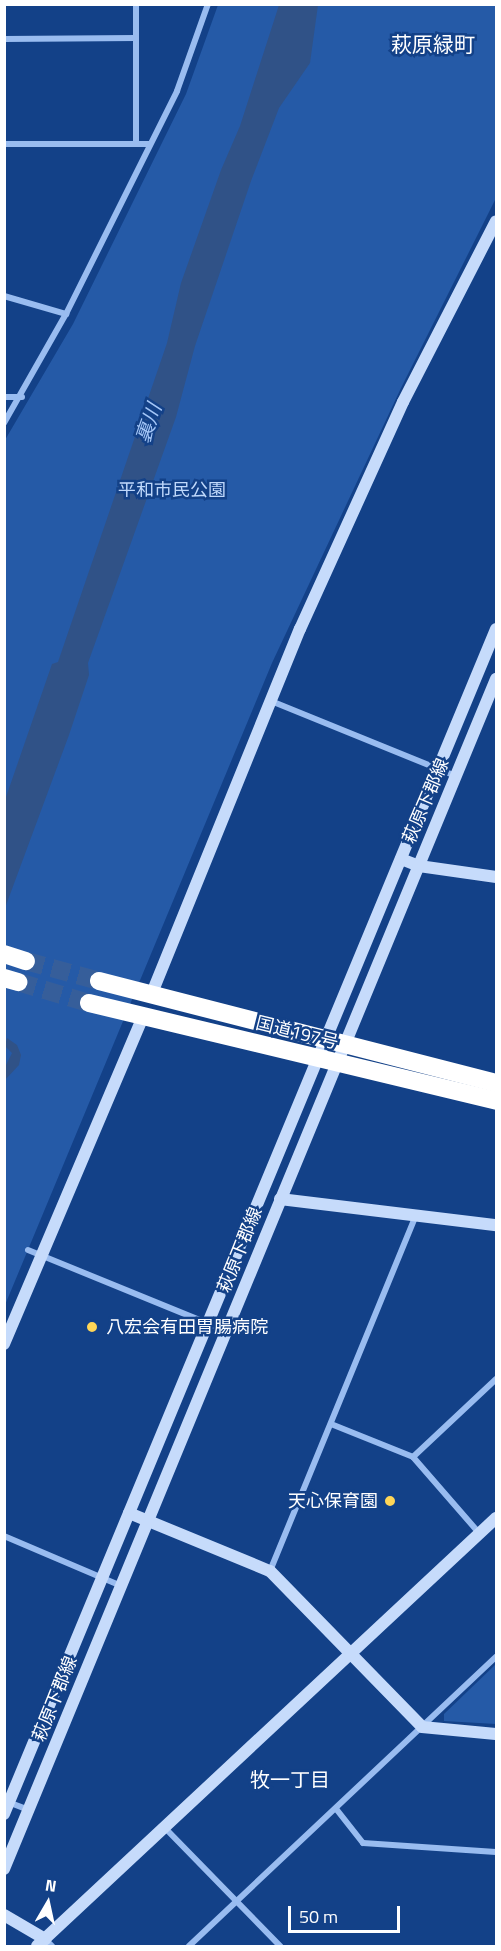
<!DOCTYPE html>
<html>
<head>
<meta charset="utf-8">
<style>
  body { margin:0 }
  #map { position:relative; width:501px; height:1951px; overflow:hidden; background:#134188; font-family:"Titillium Web","Noto Sans JP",sans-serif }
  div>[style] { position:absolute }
  .green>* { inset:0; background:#255aa7 }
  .water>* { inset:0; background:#305287 }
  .highway-tunnel>* { height:18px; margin-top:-9px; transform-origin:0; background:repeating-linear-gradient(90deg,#365e9a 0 18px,transparent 0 27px) }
  .street>* { height:6px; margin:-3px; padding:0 3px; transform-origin:3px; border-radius:3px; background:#99bcf0 }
  .secondary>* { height:12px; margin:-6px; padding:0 6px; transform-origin:6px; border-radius:6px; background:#c6dbfb }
  .highway>* { height:18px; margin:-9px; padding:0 9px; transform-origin:9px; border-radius:9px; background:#fff }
  .dots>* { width:16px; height:16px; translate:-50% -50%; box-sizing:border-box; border:3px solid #134188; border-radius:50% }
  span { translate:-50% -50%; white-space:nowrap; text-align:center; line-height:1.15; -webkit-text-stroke:5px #134188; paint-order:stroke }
  .park-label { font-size:18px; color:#bfd8fb }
  .street-label { font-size:18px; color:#fff }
  .poi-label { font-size:18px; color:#fff }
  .left { translate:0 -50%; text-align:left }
  .right { translate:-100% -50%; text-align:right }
  .water-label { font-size:20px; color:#a4c6f7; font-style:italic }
  .neighbourhood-label { font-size:20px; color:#fff }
  .quarter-label { font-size:21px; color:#fff }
  .frame { position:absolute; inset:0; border:6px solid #fff; pointer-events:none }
  .north { position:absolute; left:18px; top:1873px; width:60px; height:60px; -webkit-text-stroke:4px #134188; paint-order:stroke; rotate:9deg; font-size:16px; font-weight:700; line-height:24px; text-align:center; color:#fff }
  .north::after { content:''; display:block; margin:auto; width:21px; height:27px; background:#fff; clip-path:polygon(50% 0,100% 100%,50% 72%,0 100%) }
  .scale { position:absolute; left:288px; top:1906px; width:112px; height:27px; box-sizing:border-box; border:3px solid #fff; border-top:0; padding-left:8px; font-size:18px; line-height:21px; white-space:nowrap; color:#fff; -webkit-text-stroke:4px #134188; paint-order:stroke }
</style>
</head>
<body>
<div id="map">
  <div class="green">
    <i style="clip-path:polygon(218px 5px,496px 5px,496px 198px,401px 388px,272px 663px,5px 1305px,5px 440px,73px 324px,186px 94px)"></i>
    <i style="clip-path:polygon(496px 1664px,496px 1724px,444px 1721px,444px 1714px)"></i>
  </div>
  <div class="water">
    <i style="clip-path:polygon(279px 5px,318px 5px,310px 63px,279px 108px,251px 181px,195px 346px,176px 417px,88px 663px,89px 675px,69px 735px,5px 908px,5px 800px,52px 664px,58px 662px,167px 343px,181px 283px,221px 170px,240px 126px)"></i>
    <i style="clip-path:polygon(7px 1038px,17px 1045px,21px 1055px,19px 1065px,5px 1080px,5px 1067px,12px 1053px,5px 1046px)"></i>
  </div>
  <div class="highway-tunnel">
    <i style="left:26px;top:961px;width:76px;rotate:15.3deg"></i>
    <i style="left:18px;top:982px;width:74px;rotate:16.5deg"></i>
  </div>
  <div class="street">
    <i style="left:136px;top:4px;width:140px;rotate:90deg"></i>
    <i style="left:4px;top:39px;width:132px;rotate:-0.4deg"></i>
    <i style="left:4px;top:144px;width:146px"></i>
    <i style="left:4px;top:296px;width:65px;rotate:16.2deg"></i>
    <i style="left:4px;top:397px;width:18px"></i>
    <i style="left:4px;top:423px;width:125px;rotate:-60.4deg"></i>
    <i style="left:66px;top:314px;width:249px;rotate:-63.5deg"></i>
    <i style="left:177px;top:91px;width:92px;rotate:-70.4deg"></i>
    <i style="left:271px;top:701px;width:200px;rotate:22.1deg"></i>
    <i style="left:28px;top:1250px;width:214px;rotate:22.2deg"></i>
    <i style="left:331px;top:1424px;width:88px;rotate:21.9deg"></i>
    <i style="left:413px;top:1457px;width:102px;rotate:49deg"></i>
    <i style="left:413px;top:1457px;width:114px;rotate:-43.2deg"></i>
    <i style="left:4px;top:1536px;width:127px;rotate:23.1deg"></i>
    <i style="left:270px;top:1571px;width:385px;rotate:-67.7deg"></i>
    <i style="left:8px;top:1802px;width:22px;rotate:21deg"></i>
    <i style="left:337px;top:1810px;width:42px;rotate:51.8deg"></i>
    <i style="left:363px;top:1843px;width:133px;rotate:3.9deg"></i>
    <i style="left:165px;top:1828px;width:165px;rotate:45.7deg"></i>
    <i style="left:45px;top:1939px;width:10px;rotate:45deg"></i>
    <i style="left:189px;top:1946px;width:422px;rotate:-43.3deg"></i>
  </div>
  <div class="secondary">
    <i style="left:401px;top:859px;width:19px;rotate:21deg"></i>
    <i style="left:419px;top:866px;width:78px;rotate:8.1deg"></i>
    <i style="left:152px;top:993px;width:393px;rotate:-67.9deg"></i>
    <i style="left:300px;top:629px;width:249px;rotate:-65.6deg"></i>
    <i style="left:403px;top:402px;width:203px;rotate:-62.8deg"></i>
    <i style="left:280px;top:1199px;width:218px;rotate:6.9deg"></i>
    <i style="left:4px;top:1344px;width:356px;rotate:-67deg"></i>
    <i style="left:129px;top:1513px;width:152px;rotate:22.4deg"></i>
    <i style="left:270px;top:1571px;width:218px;rotate:45.7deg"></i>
    <i style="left:422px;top:1727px;width:74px;rotate:5.4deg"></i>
    <i style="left:4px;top:1814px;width:1283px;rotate:-67.45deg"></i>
    <i style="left:4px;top:1869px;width:1288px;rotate:-67.54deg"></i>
    <i style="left:4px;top:1915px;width:48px;rotate:30.3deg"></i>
    <i style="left:37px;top:1946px;width:628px;rotate:-43deg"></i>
  </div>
  <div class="highway">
    <i style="left:4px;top:954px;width:23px;rotate:18deg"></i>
    <i style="left:4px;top:978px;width:15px;rotate:16deg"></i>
    <i style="left:99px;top:981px;width:410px;rotate:14.4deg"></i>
    <i style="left:89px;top:1003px;width:419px;rotate:13.5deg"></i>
  </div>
  <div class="dots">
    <i style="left:92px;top:1327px;background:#ffd657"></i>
    <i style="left:390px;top:1501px;background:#ffd657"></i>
  </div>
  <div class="park-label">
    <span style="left:172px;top:490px">平和市民公園</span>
  </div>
  <div class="street-label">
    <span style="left:426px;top:801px;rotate:-67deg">萩原下郡線</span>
    <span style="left:297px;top:1033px;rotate:14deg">国道197号</span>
    <span style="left:240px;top:1250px;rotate:-68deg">萩原下郡線</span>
    <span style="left:55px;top:1699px;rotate:-68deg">萩原下郡線</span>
  </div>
  <div class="poi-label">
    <span class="left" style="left:106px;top:1327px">八宏会有田胃腸病院</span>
    <span class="right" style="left:378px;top:1501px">天心保育園</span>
  </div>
  <div class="water-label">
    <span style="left:148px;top:423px;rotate:-71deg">裏川</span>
  </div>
  <div class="neighbourhood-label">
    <span style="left:290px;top:1779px">牧一丁目</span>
  </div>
  <div class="quarter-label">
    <span style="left:433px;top:44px">萩原緑町</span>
  </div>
  <div class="frame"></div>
  <div class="north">N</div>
  <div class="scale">50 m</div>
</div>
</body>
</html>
